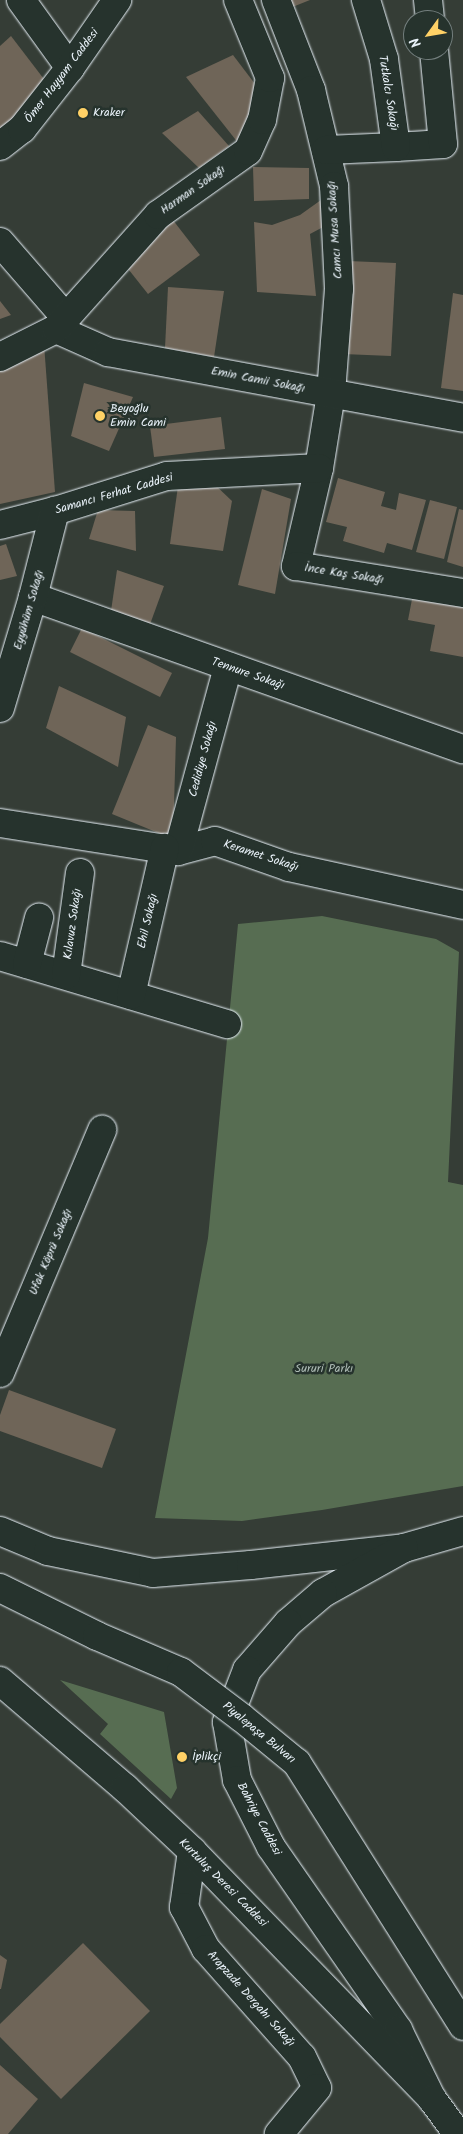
<!DOCTYPE html>
<html>
<head>
<meta charset="utf-8">
<style>
  body { margin:0 }
  #map { position:relative; width:463px; height:2134px; overflow:hidden; background:#353d36; font-family:Kalam,sans-serif }
  div>[style] { position:absolute }
  .green>* { inset:0; background:#576d52 }
  .building>* { inset:0; background:#6f6558 }
  .roads { filter:drop-shadow(0 0 1px #e8f1f8) drop-shadow(0 0 1px #e8f1f8) }
  .street>* { height:28px; margin:-14px; padding:0 14px; transform-origin:14px; border-radius:14px; background:#26332d }
  .secondary>* { height:28px; margin:-14px; padding:0 14px; transform-origin:14px; border-radius:14px; background:#26332d }
  .primary>* { height:28px; margin:-14px; padding:0 14px; transform-origin:14px; border-radius:14px; background:#26332d }
  .bridges { filter:drop-shadow(0 0 1px #e8f1f8) drop-shadow(0 0 1px #e8f1f8) }
  .primary-bridge>* { height:28px; margin:-14px; padding:0 14px; transform-origin:14px; border-radius:14px; background:#26332d }
  .dots>* { width:14px; height:14px; translate:-50% -50%; box-sizing:border-box; border:2px solid #26332d; border-radius:50% }
  span { translate:-50% -50%; white-space:nowrap; text-align:center; line-height:1.15; -webkit-text-stroke:5px #26332d; paint-order:stroke }
  .street-label { font-size:12px; color:#e8f1f8 }
  .poi-label { font-size:12px; color:#e8f1f8 }
  .left { translate:0 -50%; text-align:left }
  .park-label { font-size:12px; color:#aebcb6 }
  .north { position:absolute; left:403px; top:10px; width:50px; height:50px; box-sizing:border-box; background:#26332d; border:1px solid #747f7e; border-radius:50%; rotate:238deg; font-size:14px; font-weight:700; line-height:20px; text-align:center; color:#e8f1f8 }
  .north::after { content:''; display:block; margin:auto; width:18px; height:22px; background:#ffd166; clip-path:polygon(50% 0,100% 100%,50% 72%,0 100%) }
</style>
</head>
<body>
<div id="map">
  <div class="green">
    <i style="clip-path:polygon(322px 916px,436px 939px,459px 952px,448px 1182px,463px 1185px,463px 1486px,322px 1510px,242px 1521px,155px 1518px,208px 1238px,238px 924px)"></i>
    <i style="clip-path:polygon(60px 1680px,164px 1712px,177px 1788px,171px 1799px,100px 1734px,108px 1724px)"></i>
  </div>
  <div class="building">
    <i style="clip-path:polygon(287px 0,310px 0,290px 8px)"></i>
    <i style="clip-path:polygon(11px 36px,50px 87px,0 129px,0 46px)"></i>
    <i style="clip-path:polygon(233px 55px,258px 88px,239px 144px,186px 77px)"></i>
    <i style="clip-path:polygon(198px 111px,229px 146px,199px 168px,162px 133px)"></i>
    <i style="clip-path:polygon(253px 167px,309px 168px,309px 199px,254px 201px)"></i>
    <i style="clip-path:polygon(321px 200px,325px 226px,310px 234px,316px 296px,257px 292px,254px 222px,272px 225px,300px 215px)"></i>
    <i style="clip-path:polygon(169px 215px,200px 255px,148px 294px,125px 265px)"></i>
    <i style="clip-path:polygon(348px 261px,396px 263px,391px 356px,343px 354px)"></i>
    <i style="clip-path:polygon(168px 287px,224px 291px,214px 357px,165px 348px)"></i>
    <i style="clip-path:polygon(453px 293px,463px 295px,463px 391px,441px 388px)"></i>
    <i style="clip-path:polygon(0 301px,11px 315px,0 319px)"></i>
    <i style="clip-path:polygon(44px 344px,55px 492px,0 504px,0 366px)"></i>
    <i style="clip-path:polygon(84px 383px,133px 397px,109px 451px,71px 436px)"></i>
    <i style="clip-path:polygon(221px 417px,225px 449px,154px 457px,150px 426px)"></i>
    <i style="clip-path:polygon(338px 478px,385px 492px,381px 506px,396px 510px,399px 493px,426px 500px,412px 550px,387px 543px,384px 553px,343px 541px,347px 527px,326px 522px)"></i>
    <i style="clip-path:polygon(212px 482px,232px 501px,223px 551px,170px 544px,178px 486px)"></i>
    <i style="clip-path:polygon(262px 489px,291px 499px,275px 594px,238px 585px)"></i>
    <i style="clip-path:polygon(430px 500px,457px 507px,444px 559px,416px 552px)"></i>
    <i style="clip-path:polygon(459px 509px,463px 510px,463px 567px,447px 562px)"></i>
    <i style="clip-path:polygon(98px 510px,135px 511px,136px 551px,89px 539px)"></i>
    <i style="clip-path:polygon(6px 544px,17px 576px,0 580px,0 546px)"></i>
    <i style="clip-path:polygon(117px 570px,164px 586px,149px 627px,111px 611px)"></i>
    <i style="clip-path:polygon(413px 594px,463px 597px,463px 657px,430px 651px,435px 625px,408px 620px)"></i>
    <i style="clip-path:polygon(82px 628px,172px 673px,160px 697px,70px 652px)"></i>
    <i style="clip-path:polygon(59px 686px,126px 717px,118px 767px,46px 728px)"></i>
    <i style="clip-path:polygon(148px 725px,176px 737px,173px 839px,112px 814px)"></i>
    <i style="clip-path:polygon(9px 1390px,116px 1429px,102px 1468px,0 1431px,0 1415px)"></i>
    <i style="clip-path:polygon(83px 1943px,150px 2011px,61px 2099px,0 2037px,0 2024px)"></i>
    <i style="clip-path:polygon(0 1955px,7px 1960px,1px 1989px,0 1989px)"></i>
    <i style="clip-path:polygon(0 2065px,38px 2099px,8px 2134px,0 2134px)"></i>
  </div>
  <div class="roads">
    <div class="street">
      <i style="left:21px;top:0;width:84px;rotate:54.2deg"></i>
      <i style="left:276px;top:0;width:97px;rotate:68.7deg"></i>
      <i style="left:311px;top:90px;width:99px;rotate:76.5deg"></i>
      <i style="left:334px;top:186px;width:103px;rotate:87.2deg"></i>
      <i style="left:339px;top:289px;width:105px;rotate:94.4deg"></i>
      <i style="left:331px;top:394px;width:75px;rotate:99.2deg"></i>
      <i style="left:319px;top:468px;width:101px;rotate:103.2deg"></i>
      <i style="left:296px;top:566px;width:169px;rotate:9.2deg"></i>
      <i style="left:428px;top:0;width:20px;rotate:84deg"></i>
      <i style="left:396px;top:147px;width:47px;rotate:-3.7deg"></i>
      <i style="left:443px;top:144px;width:94px;rotate:-95.5deg"></i>
      <i style="left:326px;top:150px;width:70px;rotate:-2.5deg"></i>
      <i style="left:396px;top:147px;width:89px;rotate:-97.8deg"></i>
      <i style="left:384px;top:59px;width:62px;rotate:-107deg"></i>
      <i style="left:0;top:242px;width:101px;rotate:49deg"></i>
      <i style="left:56px;top:329px;width:57px;rotate:23.9deg"></i>
      <i style="left:108px;top:352px;width:361px;rotate:10.5deg"></i>
      <i style="left:0;top:357px;width:63px;rotate:-26.6deg"></i>
      <i style="left:56px;top:329px;width:153px;rotate:-48.2deg"></i>
      <i style="left:158px;top:215px;width:110px;rotate:-35.4deg"></i>
      <i style="left:248px;top:151px;width:34px;rotate:-66deg"></i>
      <i style="left:262px;top:120px;width:43px;rotate:-79.2deg"></i>
      <i style="left:270px;top:78px;width:84px;rotate:-112.3deg"></i>
      <i style="left:0;top:525px;width:57px;rotate:-14.3deg"></i>
      <i style="left:55px;top:511px;width:117px;rotate:-17.4deg"></i>
      <i style="left:167px;top:476px;width:152px;rotate:-3deg"></i>
      <i style="left:33px;top:597px;width:456px;rotate:19.5deg"></i>
      <i style="left:0;top:708px;width:116px;rotate:-73.4deg"></i>
      <i style="left:33px;top:597px;width:89px;rotate:-75.7deg"></i>
      <i style="left:0;top:823px;width:180px;rotate:8.9deg"></i>
      <i style="left:178px;top:851px;width:38px;rotate:-15deg"></i>
      <i style="left:215px;top:841px;width:78px;rotate:19.4deg"></i>
      <i style="left:289px;top:867px;width:178px;rotate:12.3deg"></i>
      <i style="left:178px;top:851px;width:191px;rotate:-74.8deg"></i>
      <i style="left:0;top:956px;width:237px;rotate:16.7deg"></i>
      <i style="left:27px;top:964px;width:48px;rotate:-75.4deg"></i>
      <i style="left:66px;top:975px;width:103px;rotate:-82.2deg"></i>
      <i style="left:131px;top:995px;width:151px;rotate:-77deg"></i>
      <i style="left:0;top:1373px;width:264px;rotate:-67.2deg"></i>
      <i style="left:192px;top:1851px;width:57px;rotate:98.1deg"></i>
      <i style="left:184px;top:1907px;width:47px;rotate:62.4deg"></i>
      <i style="left:206px;top:1949px;width:144px;rotate:48.4deg"></i>
      <i style="left:302px;top:2057px;width:34px;rotate:64deg"></i>
      <i style="left:317px;top:2088px;width:60px;rotate:129.6deg"></i>
    </div>
    <div class="secondary">
      <i style="left:0;top:146px;width:28px;rotate:-38deg"></i>
      <i style="left:22px;top:129px;width:78px;rotate:-51.8deg"></i>
      <i style="left:70px;top:68px;width:83px;rotate:-55.3deg"></i>
    </div>
    <div class="primary">
      <i style="left:0;top:1531px;width:52px;rotate:22.6deg"></i>
      <i style="left:48px;top:1551px;width:107px;rotate:11.8deg"></i>
      <i style="left:153px;top:1573px;width:98px;rotate:-4.7deg"></i>
      <i style="left:251px;top:1565px;width:154px;rotate:-6.3deg"></i>
      <i style="left:404px;top:1548px;width:61px;rotate:-16.1deg"></i>
      <i style="left:404px;top:1548px;width:93px;rotate:150.9deg"></i>
      <i style="left:323px;top:1593px;width:46px;rotate:139.4deg"></i>
      <i style="left:288px;top:1623px;width:62px;rotate:131.1deg"></i>
      <i style="left:247px;top:1670px;width:56px;rotate:111deg"></i>
      <i style="left:227px;top:1722px;width:59px;rotate:80.2deg"></i>
      <i style="left:237px;top:1780px;width:75px;rotate:63.1deg"></i>
      <i style="left:271px;top:1847px;width:223px;rotate:55.2deg"></i>
      <i style="left:398px;top:2030px;width:77px;rotate:63.8deg"></i>
      <i style="left:0;top:1681px;width:165px;rotate:40.6deg"></i>
      <i style="left:125px;top:1788px;width:92px;rotate:43.2deg"></i>
      <i style="left:192px;top:1851px;width:345px;rotate:45.9deg"></i>
      <i style="left:432px;top:2099px;width:44px;rotate:53.4deg"></i>
    </div>
  </div>
  <div class="bridges">
    <div class="primary-bridge">
      <i style="left:0;top:1588px;width:108px;rotate:26.3deg"></i>
      <i style="left:97px;top:1636px;width:91px;rotate:23.2deg"></i>
      <i style="left:181px;top:1672px;width:76px;rotate:37deg"></i>
      <i style="left:242px;top:1718px;width:71px;rotate:39.3deg"></i>
      <i style="left:297px;top:1763px;width:311px;rotate:57.7deg"></i>
    </div>
  </div>
  <div class="dots">
    <i style="left:83px;top:113px;background:#ffd166"></i>
    <i style="left:100px;top:416px;background:#ffd166"></i>
    <i style="left:182px;top:1757px;background:#ffd166"></i>
  </div>
  <div class="street-label">
    <span style="left:62px;top:76px;rotate:-53deg">Ömer Hayyam Caddesi</span>
    <span style="left:388px;top:93px;rotate:81deg">Tutkalcı Sokağı</span>
    <span style="left:193px;top:190px;rotate:-35deg">Harman Sokağı</span>
    <span style="left:335px;top:230px;rotate:-94deg">Camcı Musa Sokağı</span>
    <span style="left:258px;top:380px;rotate:11deg">Emin Camii Sokağı</span>
    <span style="left:114px;top:494px;rotate:-16deg">Samancı Ferhat Caddesi</span>
    <span style="left:344px;top:574px;rotate:9deg">İnce Kaş Sokağı</span>
    <span style="left:29px;top:610px;rotate:-74deg">Eyyühüm Sokağı</span>
    <span style="left:248px;top:674px;rotate:19deg">Tennure Sokağı</span>
    <span style="left:203px;top:759px;rotate:-75deg">Cedidiye Sokağı</span>
    <span style="left:261px;top:856px;rotate:18deg">Keramet Sokağı</span>
    <span style="left:148px;top:921px;rotate:-77deg">Ehil Sokağı</span>
    <span style="left:73px;top:924px;rotate:-82deg">Kılavuz Sokağı</span>
    <span style="left:51px;top:1252px;rotate:-67deg">Ufak Köprü Sokağı</span>
    <span style="left:259px;top:1733px;rotate:39deg">Piyalepaşa Bulvarı</span>
    <span style="left:259px;top:1819px;rotate:62deg">Bahriye Caddesi</span>
    <span style="left:223px;top:1883px;rotate:45deg">Kurtuluş Deresi Caddesi</span>
    <span style="left:251px;top:1999px;rotate:48deg">Arapzade Dergahı Sokağı</span>
  </div>
  <div class="poi-label">
    <span class="left" style="left:93px;top:113px">Kraker</span>
    <span class="left" style="left:110px;top:416px">Beyoğlu<br>Emin Cami</span>
    <span class="left" style="left:192px;top:1757px">İplikçi</span>
  </div>
  <div class="park-label">
    <span style="left:324px;top:1369px">Sururi Parkı</span>
  </div>
  <div class="north">N</div>
</div>
</body>
</html>
